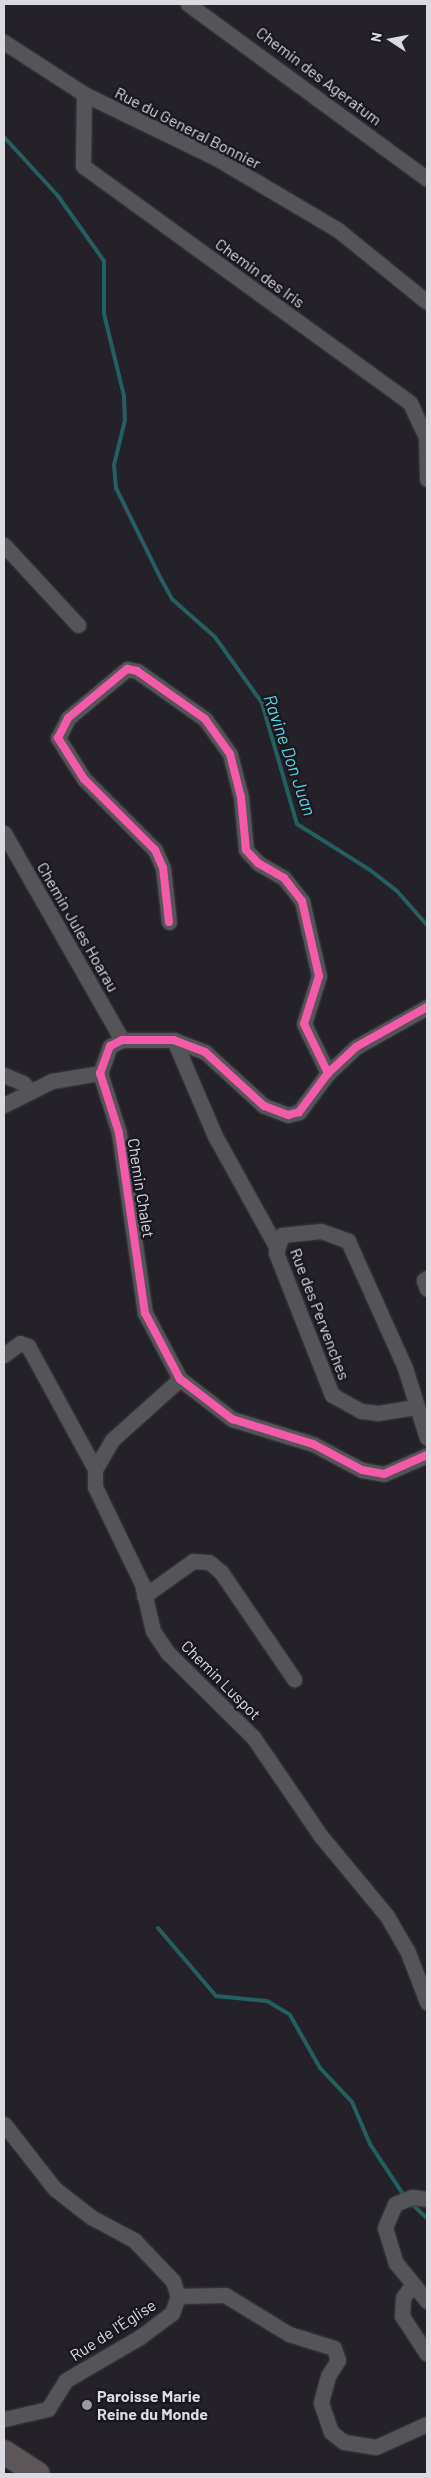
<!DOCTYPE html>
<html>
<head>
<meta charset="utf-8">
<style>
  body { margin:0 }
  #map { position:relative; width:431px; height:2478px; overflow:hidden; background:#242228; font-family:Barlow,sans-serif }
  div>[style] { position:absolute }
  .stream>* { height:4px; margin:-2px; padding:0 2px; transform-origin:2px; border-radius:2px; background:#245f60 }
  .roads { filter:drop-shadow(0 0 1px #3f3d43) drop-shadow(0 0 1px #3f3d43) }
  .minor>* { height:15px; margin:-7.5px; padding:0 7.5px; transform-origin:7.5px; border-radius:7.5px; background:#555459 }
  .primary>* { height:24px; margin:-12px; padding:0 12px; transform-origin:12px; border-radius:12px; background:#5d5658 }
  .cycleway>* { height:8px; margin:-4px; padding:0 4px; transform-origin:4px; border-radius:4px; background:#f35aa7 }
  .dots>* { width:14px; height:14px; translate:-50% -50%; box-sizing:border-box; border:2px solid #1a1721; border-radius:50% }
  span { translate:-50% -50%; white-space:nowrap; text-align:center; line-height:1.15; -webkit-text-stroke:5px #1a1721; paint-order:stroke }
  .street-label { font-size:16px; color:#dcdae1 }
  .poi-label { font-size:16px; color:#dcdae1; font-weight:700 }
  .left { translate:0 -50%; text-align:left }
  .water-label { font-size:18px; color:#5ad8db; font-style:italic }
  .frame { position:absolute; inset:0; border:5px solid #dcdae1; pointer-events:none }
  .north { position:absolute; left:366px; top:15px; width:50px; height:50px; -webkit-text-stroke:4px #1a1721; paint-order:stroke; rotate:281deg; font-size:14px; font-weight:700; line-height:20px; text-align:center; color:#dcdae1 }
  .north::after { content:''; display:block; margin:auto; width:18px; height:22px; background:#dcdae1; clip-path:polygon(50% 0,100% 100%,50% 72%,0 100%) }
</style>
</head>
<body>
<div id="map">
  <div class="stream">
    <i style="left:4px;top:137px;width:80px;rotate:47.5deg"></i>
    <i style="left:58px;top:196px;width:80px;rotate:54.7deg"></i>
    <i style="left:104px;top:261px;width:53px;rotate:90deg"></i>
    <i style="left:104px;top:314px;width:84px;rotate:76.3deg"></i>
    <i style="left:124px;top:396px;width:24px;rotate:88deg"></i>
    <i style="left:125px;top:420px;width:46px;rotate:103.7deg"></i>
    <i style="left:114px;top:465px;width:23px;rotate:85deg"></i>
    <i style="left:116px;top:488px;width:102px;rotate:63.7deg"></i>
    <i style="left:161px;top:579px;width:23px;rotate:61deg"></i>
    <i style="left:172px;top:599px;width:57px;rotate:41.5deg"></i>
    <i style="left:215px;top:637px;width:81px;rotate:54.5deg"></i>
    <i style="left:262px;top:703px;width:126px;rotate:73.9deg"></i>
    <i style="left:297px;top:824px;width:86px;rotate:32.2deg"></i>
    <i style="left:370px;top:870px;width:34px;rotate:38deg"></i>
    <i style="left:397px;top:891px;width:45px;rotate:48.6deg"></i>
    <i style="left:158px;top:1928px;width:89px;rotate:49.5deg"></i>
    <i style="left:216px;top:1996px;width:51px;rotate:5.6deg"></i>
    <i style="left:267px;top:2001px;width:27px;rotate:31deg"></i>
    <i style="left:290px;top:2015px;width:61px;rotate:60.5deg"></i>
    <i style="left:320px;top:2068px;width:47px;rotate:46.7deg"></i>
    <i style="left:352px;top:2102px;width:46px;rotate:66.8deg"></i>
    <i style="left:370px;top:2144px;width:60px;rotate:56.6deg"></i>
    <i style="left:414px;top:2206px;width:18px;rotate:43deg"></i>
  </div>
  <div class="roads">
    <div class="minor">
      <i style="left:188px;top:4px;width:296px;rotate:36.2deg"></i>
      <i style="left:4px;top:42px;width:95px;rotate:33deg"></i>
      <i style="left:84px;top:94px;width:149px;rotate:25.9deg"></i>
      <i style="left:218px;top:159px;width:139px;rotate:30.6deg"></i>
      <i style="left:338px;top:230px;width:114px;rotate:39deg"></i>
      <i style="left:84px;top:94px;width:72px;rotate:90.8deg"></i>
      <i style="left:83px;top:166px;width:404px;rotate:35.9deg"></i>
      <i style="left:410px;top:403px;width:38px;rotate:65deg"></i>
      <i style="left:426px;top:437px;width:42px;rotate:88.6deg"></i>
      <i style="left:4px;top:545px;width:109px;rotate:47.2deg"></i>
      <i style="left:4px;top:833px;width:238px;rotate:60.3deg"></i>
      <i style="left:169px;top:922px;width:54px;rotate:-96.3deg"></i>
      <i style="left:163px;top:868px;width:20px;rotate:-114deg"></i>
      <i style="left:155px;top:850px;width:100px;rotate:-135deg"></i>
      <i style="left:84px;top:779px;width:49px;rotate:-122.4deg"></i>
      <i style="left:58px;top:738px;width:22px;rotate:-63deg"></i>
      <i style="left:68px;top:718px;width:77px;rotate:-39.7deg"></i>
      <i style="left:127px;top:669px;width:10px;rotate:11deg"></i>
      <i style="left:137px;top:671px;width:83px;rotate:35.2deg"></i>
      <i style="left:205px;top:719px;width:43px;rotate:54.5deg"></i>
      <i style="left:230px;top:754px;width:44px;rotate:75.7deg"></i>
      <i style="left:241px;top:797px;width:53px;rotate:84.6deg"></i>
      <i style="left:246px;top:850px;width:18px;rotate:47deg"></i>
      <i style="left:258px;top:863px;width:30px;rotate:30deg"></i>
      <i style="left:284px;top:878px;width:29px;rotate:52deg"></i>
      <i style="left:302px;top:901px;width:77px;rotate:77.2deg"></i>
      <i style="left:319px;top:976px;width:50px;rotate:107.4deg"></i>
      <i style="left:304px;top:1024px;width:55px;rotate:63.9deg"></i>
      <i style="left:427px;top:1007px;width:81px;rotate:150.6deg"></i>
      <i style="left:356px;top:1047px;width:38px;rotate:137deg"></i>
      <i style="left:328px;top:1073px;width:49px;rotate:126.6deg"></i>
      <i style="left:299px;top:1112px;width:11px;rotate:165deg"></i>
      <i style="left:288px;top:1115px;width:26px;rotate:-159deg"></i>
      <i style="left:264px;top:1106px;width:80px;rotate:-137.5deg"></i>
      <i style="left:205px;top:1052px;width:33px;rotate:-159deg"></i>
      <i style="left:174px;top:1040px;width:52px;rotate:180deg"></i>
      <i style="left:122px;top:1040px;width:13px;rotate:153deg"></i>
      <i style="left:110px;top:1046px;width:29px;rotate:110deg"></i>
      <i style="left:100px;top:1073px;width:63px;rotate:72.4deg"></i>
      <i style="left:119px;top:1133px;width:182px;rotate:81.8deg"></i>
      <i style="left:145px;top:1313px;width:75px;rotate:62.1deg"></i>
      <i style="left:180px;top:1379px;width:66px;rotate:37.6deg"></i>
      <i style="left:232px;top:1419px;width:85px;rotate:17.2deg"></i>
      <i style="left:313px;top:1444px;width:55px;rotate:28deg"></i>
      <i style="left:362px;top:1470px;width:22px;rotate:10deg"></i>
      <i style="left:384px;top:1474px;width:47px;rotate:-23.8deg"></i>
      <i style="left:174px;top:1040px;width:104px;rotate:66.9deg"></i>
      <i style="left:215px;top:1136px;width:126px;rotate:61deg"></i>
      <i style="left:4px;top:1075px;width:21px;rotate:23deg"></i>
      <i style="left:23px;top:1083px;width:9px;rotate:49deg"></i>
      <i style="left:4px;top:1105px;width:54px;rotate:-26.6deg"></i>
      <i style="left:52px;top:1081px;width:49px;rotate:-9.5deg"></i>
      <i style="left:427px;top:1278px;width:4px;rotate:146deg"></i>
      <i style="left:424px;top:1280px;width:9px;rotate:72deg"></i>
      <i style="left:4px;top:1355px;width:20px;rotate:-37deg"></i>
      <i style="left:20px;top:1343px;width:9px;rotate:21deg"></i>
      <i style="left:28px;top:1346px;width:140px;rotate:61.4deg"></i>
      <i style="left:180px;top:1379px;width:91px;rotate:138.1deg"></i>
      <i style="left:112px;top:1440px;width:34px;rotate:120deg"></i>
      <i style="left:95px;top:1469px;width:18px;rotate:90deg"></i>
      <i style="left:95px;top:1487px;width:108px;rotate:64.1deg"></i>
      <i style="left:142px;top:1584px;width:48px;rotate:76.8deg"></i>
      <i style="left:153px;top:1631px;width:27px;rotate:56deg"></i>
      <i style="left:168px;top:1653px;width:120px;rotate:44.7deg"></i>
      <i style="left:253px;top:1737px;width:119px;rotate:55.6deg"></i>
      <i style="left:320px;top:1835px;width:105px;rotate:50.4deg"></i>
      <i style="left:387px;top:1916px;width:39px;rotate:60deg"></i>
      <i style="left:407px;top:1950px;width:56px;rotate:69deg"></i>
      <i style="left:416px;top:1407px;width:38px;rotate:171deg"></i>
      <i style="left:378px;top:1413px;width:17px;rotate:-173deg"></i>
      <i style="left:361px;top:1411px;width:33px;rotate:-151deg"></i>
      <i style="left:332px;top:1395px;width:153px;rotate:-111.5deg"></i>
      <i style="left:276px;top:1253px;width:19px;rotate:-72deg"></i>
      <i style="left:282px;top:1235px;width:39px;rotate:-6deg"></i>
      <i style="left:321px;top:1231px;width:29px;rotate:20deg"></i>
      <i style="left:348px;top:1241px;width:139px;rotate:65.8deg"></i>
      <i style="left:405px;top:1368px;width:73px;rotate:72.6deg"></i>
      <i style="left:144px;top:1596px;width:60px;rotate:-35.5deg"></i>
      <i style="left:193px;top:1561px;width:16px;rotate:4deg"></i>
      <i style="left:209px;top:1562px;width:16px;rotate:40deg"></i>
      <i style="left:221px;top:1572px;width:130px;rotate:55.7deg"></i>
      <i style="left:4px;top:2124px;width:83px;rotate:51.9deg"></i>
      <i style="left:55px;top:2189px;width:46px;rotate:37.9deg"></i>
      <i style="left:91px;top:2217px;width:49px;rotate:28.1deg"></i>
      <i style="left:134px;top:2240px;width:57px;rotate:46.4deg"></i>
      <i style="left:173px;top:2281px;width:16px;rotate:72deg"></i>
      <i style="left:178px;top:2296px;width:18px;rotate:109deg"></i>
      <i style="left:172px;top:2313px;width:40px;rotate:143deg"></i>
      <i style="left:140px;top:2337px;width:86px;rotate:149.8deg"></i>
      <i style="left:66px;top:2380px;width:34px;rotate:122deg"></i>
      <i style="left:48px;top:2409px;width:45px;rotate:167.2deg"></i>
      <i style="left:427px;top:2199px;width:15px;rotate:-172deg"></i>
      <i style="left:412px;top:2197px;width:18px;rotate:158deg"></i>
      <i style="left:395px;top:2204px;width:26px;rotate:113deg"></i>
      <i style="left:385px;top:2228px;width:37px;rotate:73deg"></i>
      <i style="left:396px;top:2263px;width:49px;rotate:50.8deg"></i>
      <i style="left:413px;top:2284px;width:17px;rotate:126deg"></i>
      <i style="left:403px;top:2298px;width:18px;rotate:93deg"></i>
      <i style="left:402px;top:2316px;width:45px;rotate:56.7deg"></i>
      <i style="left:178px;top:2296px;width:47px;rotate:-1.2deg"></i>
      <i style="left:225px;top:2295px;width:75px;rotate:31.4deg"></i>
      <i style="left:289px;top:2334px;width:47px;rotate:17.3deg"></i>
      <i style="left:334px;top:2348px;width:13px;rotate:72deg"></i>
      <i style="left:338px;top:2360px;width:19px;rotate:122deg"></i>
      <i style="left:328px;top:2376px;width:28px;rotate:105deg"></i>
      <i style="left:321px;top:2403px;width:31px;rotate:71deg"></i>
      <i style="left:331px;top:2432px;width:16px;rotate:38deg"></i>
      <i style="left:344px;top:2442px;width:32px;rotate:9deg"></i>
      <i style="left:376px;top:2447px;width:56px;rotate:-24.3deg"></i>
    </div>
    <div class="primary">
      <i style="left:4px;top:2452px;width:40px;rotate:32.9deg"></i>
    </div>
  </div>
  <div class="cycleway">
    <i style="left:169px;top:922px;width:54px;rotate:-96.3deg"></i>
    <i style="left:163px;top:868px;width:20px;rotate:-114deg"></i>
    <i style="left:155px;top:850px;width:100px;rotate:-135deg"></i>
    <i style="left:84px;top:779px;width:49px;rotate:-122.4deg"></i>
    <i style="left:58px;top:738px;width:22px;rotate:-63deg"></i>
    <i style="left:68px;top:718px;width:77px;rotate:-39.7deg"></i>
    <i style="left:127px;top:669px;width:10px;rotate:11deg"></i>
    <i style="left:137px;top:671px;width:83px;rotate:35.2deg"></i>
    <i style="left:205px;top:719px;width:43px;rotate:54.5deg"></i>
    <i style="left:230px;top:754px;width:44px;rotate:75.7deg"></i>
    <i style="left:241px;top:797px;width:53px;rotate:84.6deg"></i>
    <i style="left:246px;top:850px;width:18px;rotate:47deg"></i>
    <i style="left:258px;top:863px;width:30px;rotate:30deg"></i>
    <i style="left:284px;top:878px;width:29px;rotate:52deg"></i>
    <i style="left:302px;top:901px;width:77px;rotate:77.2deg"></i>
    <i style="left:319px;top:976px;width:50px;rotate:107.4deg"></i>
    <i style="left:304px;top:1024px;width:55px;rotate:63.9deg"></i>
    <i style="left:427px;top:1007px;width:81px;rotate:150.6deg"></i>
    <i style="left:356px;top:1047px;width:38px;rotate:137deg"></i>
    <i style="left:328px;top:1073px;width:49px;rotate:126.6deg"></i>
    <i style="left:299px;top:1112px;width:11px;rotate:165deg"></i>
    <i style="left:288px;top:1115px;width:26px;rotate:-159deg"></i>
    <i style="left:264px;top:1106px;width:80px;rotate:-137.5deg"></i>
    <i style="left:205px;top:1052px;width:33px;rotate:-159deg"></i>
    <i style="left:174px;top:1040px;width:52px;rotate:180deg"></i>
    <i style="left:122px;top:1040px;width:13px;rotate:153deg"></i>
    <i style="left:110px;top:1046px;width:29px;rotate:110deg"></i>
    <i style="left:100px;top:1073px;width:63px;rotate:72.4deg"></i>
    <i style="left:119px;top:1133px;width:182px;rotate:81.8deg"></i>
    <i style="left:145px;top:1313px;width:75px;rotate:62.1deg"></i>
    <i style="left:180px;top:1379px;width:66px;rotate:37.6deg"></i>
    <i style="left:232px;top:1419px;width:85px;rotate:17.2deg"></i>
    <i style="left:313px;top:1444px;width:55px;rotate:28deg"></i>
    <i style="left:362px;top:1470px;width:22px;rotate:10deg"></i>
    <i style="left:384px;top:1474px;width:47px;rotate:-23.8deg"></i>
  </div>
  <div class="dots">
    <i style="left:87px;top:2405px;background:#9c9aa0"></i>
  </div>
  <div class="street-label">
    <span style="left:319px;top:76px;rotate:37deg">Chemin des Ageratum</span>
    <span style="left:188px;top:128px;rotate:27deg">Rue du General Bonnier</span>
    <span style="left:260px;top:273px;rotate:36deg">Chemin des Iris</span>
    <span style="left:78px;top:927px;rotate:60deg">Chemin Jules Hoarau</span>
    <span style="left:141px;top:1188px;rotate:81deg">Chemin Chalet</span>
    <span style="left:320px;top:1314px;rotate:69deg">Rue des Pervenches</span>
    <span style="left:221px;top:1680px;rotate:45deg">Chemin Luspot</span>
    <span style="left:113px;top:2330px;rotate:-33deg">Rue de l'Église</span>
  </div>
  <div class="poi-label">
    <span class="left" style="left:97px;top:2405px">Paroisse Marie<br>Reine du Monde</span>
  </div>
  <div class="water-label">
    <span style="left:290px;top:755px;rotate:71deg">Ravine Don Juan</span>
  </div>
  <div class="frame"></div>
  <div class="north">N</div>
</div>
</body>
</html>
